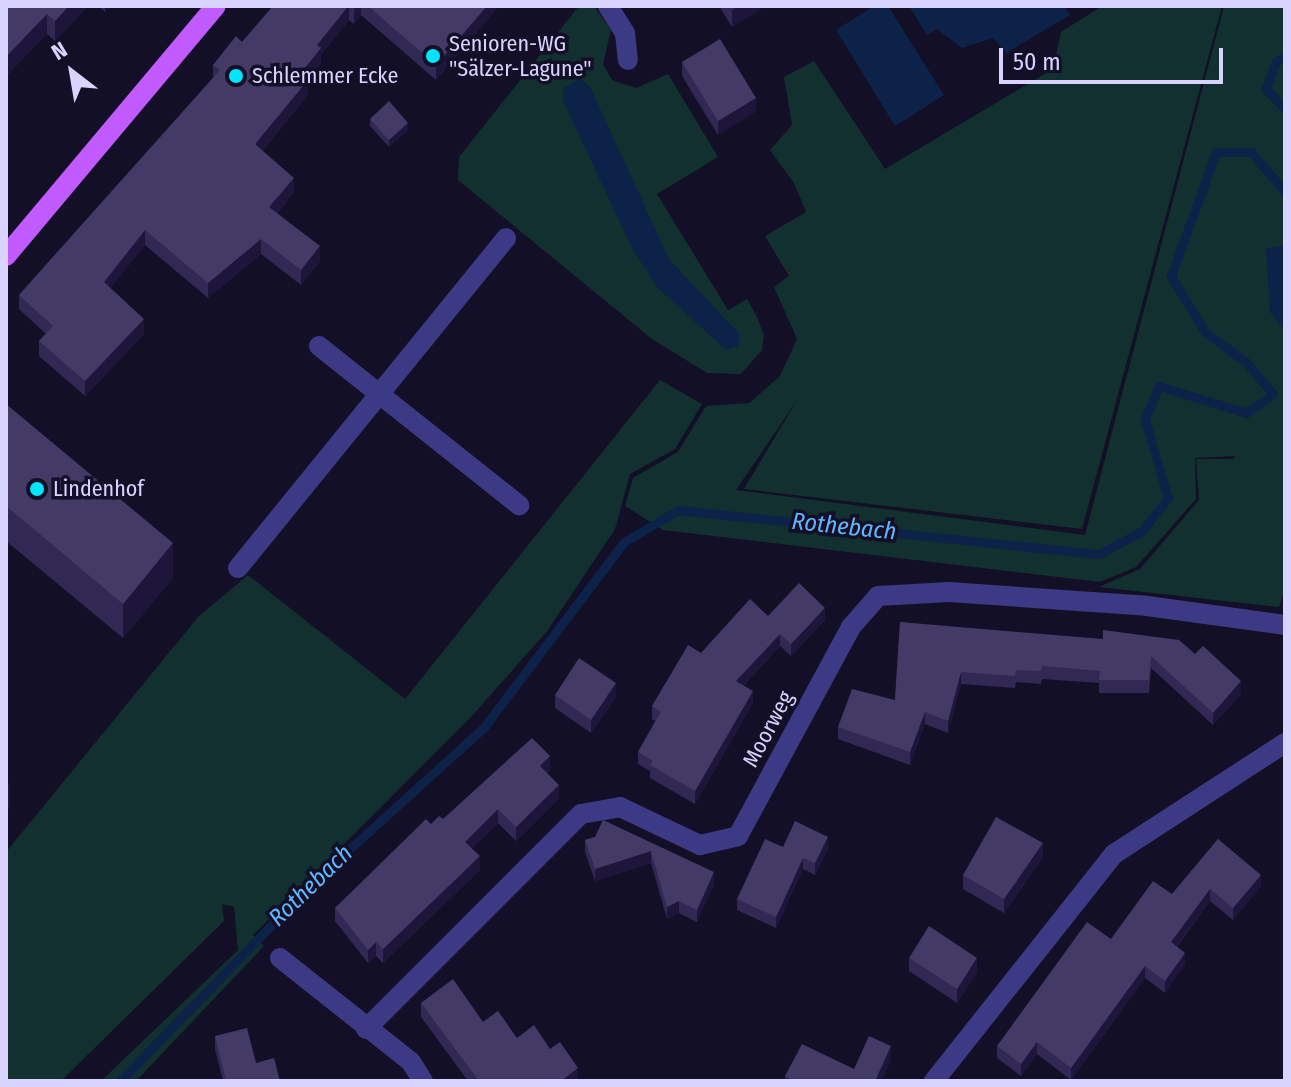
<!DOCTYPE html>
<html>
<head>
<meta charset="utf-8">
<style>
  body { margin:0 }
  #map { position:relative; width:1291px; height:1087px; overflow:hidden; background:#130f26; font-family:"Fira Sans Condensed",sans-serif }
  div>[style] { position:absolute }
  .green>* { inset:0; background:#12302f }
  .water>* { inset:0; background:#0c2248 }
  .stream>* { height:9px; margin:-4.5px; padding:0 4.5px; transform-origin:4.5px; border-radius:4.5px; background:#0c2248 }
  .minor>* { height:20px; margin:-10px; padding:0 10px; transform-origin:10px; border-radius:10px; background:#3d3a85 }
  .major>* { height:20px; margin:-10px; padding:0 10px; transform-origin:10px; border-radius:10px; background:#c25bff }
  .wall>* { inset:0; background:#312854 }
  .shaded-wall>* { inset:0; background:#1d163a }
  .building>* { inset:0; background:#433a66 }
  .dots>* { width:22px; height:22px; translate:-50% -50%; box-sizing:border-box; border:4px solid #130f26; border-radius:50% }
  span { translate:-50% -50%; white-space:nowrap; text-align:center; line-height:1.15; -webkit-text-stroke:7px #130f26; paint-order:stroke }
  .poi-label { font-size:22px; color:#d9d4ff }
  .left { translate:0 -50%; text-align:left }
  .street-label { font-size:22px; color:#d9d4ff }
  .water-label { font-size:24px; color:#62b6ff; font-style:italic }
  .frame { position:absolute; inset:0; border:8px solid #d9d4ff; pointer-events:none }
  .north { position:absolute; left:32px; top:32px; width:80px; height:80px; -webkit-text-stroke:6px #130f26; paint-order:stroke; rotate:329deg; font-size:22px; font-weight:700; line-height:32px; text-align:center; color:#d9d4ff }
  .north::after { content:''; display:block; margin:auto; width:28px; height:36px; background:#d9d4ff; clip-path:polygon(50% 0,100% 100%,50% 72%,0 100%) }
  .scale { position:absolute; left:999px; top:48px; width:224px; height:36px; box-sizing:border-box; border:4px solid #d9d4ff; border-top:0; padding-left:10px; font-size:24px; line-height:28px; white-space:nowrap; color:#d9d4ff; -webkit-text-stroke:6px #130f26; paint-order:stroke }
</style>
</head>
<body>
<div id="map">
  <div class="green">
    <i style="clip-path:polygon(579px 6px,594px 6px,611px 30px,603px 64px,612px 80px,636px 88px,668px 74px,718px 157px,657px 194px,728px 310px,747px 299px,757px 317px,764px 335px,762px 350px,741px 374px,707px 373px,652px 339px,458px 180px,459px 157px)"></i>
    <i style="clip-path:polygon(1102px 6px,1222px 6px,1082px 529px,744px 489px,797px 400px,736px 490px,1085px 535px,1224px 6px,1285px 6px,1285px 589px,1279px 607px,1099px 587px,1140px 569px,1199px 500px,1196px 459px,1233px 459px,1235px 456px,1195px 458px,1196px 499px,1136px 567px,1100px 582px,663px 530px,625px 506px,633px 478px,678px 452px,706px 406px,749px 403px,780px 376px,797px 339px,774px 287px,789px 276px,765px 236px,806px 212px,794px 183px,770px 150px,792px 125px,784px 77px,814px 61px,885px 169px,1053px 69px,1061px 32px)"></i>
    <i style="clip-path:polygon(660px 380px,702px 404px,675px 449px,630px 474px,615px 529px,548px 630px,471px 717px,253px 935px,264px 946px,136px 1081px,101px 1081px,238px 950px,234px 907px,222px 904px,224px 921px,61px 1081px,6px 1081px,6px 852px,198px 617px,248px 575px,405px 699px)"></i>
  </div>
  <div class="water">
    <i style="clip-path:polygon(874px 6px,888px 6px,944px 95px,895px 126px,836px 30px)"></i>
    <i style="clip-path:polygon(909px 6px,1065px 6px,1070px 15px,1006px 53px,993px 38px,962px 48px,937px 29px,927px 35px)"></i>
    <i style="clip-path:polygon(581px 78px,591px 89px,669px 259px,739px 334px,739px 346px,726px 350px,658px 288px,632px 248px,563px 101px,563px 88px)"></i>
    <i style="clip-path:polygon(1285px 246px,1285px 331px,1270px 312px,1266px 249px)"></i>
  </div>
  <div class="stream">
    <i style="left:1285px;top:56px;width:10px;rotate:151deg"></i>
    <i style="left:1276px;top:61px;width:30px;rotate:110deg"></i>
    <i style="left:1266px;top:89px;width:28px;rotate:46deg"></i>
    <i style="left:120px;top:1081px;width:274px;rotate:-45.9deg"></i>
    <i style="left:311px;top:884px;width:234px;rotate:-42.2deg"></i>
    <i style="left:484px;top:727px;width:232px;rotate:-52.9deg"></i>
    <i style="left:624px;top:542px;width:63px;rotate:-30.7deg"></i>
    <i style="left:678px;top:510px;width:423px;rotate:6deg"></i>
    <i style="left:1099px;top:554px;width:49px;rotate:-28.1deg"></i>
    <i style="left:1142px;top:531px;width:42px;rotate:-51.8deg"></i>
    <i style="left:1168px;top:498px;width:81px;rotate:-106.4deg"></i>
    <i style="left:1145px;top:420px;width:37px;rotate:-68deg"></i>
    <i style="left:1159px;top:386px;width:91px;rotate:17.2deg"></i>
    <i style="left:1246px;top:413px;width:33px;rotate:-35deg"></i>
    <i style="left:1273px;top:394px;width:42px;rotate:-130.2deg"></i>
    <i style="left:1246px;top:362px;width:51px;rotate:-143.8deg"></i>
    <i style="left:1205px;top:332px;width:66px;rotate:-121.3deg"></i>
    <i style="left:1171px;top:276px;width:132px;rotate:-70.1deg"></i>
    <i style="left:1216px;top:152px;width:35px"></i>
    <i style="left:1251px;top:152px;width:52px;rotate:49.6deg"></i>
  </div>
  <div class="minor">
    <i style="left:608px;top:6px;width:32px;rotate:58deg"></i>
    <i style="left:625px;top:33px;width:27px;rotate:84deg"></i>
    <i style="left:319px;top:346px;width:256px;rotate:38.5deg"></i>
    <i style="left:238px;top:568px;width:425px;rotate:-50.9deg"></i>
    <i style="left:280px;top:958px;width:167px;rotate:38.4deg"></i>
    <i style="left:411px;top:1062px;width:22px;rotate:58deg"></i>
    <i style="left:366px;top:1029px;width:304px;rotate:-45deg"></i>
    <i style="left:581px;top:814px;width:40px;rotate:-10deg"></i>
    <i style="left:620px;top:807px;width:89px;rotate:25.4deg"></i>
    <i style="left:700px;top:845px;width:39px;rotate:-13deg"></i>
    <i style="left:738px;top:836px;width:238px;rotate:-61.6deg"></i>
    <i style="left:851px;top:627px;width:41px;rotate:-48.9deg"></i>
    <i style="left:878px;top:596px;width:71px;rotate:-3.2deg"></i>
    <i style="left:949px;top:592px;width:198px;rotate:4deg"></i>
    <i style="left:1147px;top:606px;width:139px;rotate:7.8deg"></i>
    <i style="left:934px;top:1081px;width:290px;rotate:-51.6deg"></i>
    <i style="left:1114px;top:854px;width:204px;rotate:-33deg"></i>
  </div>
  <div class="major">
    <i style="left:6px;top:256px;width:326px;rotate:-50deg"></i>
  </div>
  <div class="wall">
    <i style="clip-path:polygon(6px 6px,88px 6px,55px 41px,47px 34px)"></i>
    <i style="clip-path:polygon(98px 6px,111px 6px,105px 12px)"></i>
    <i style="clip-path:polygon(273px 6px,499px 6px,436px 80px,361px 15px,354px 24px,349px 20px,321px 55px,321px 63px,308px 79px,308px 95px,262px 151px,294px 192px,277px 213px,320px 261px,301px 285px,261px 254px,208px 298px,145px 245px,110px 288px,144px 334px,85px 396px,39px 356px,39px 341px,46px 334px,19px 309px,19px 295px,213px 78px,213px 65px,242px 42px)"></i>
    <i style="clip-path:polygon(719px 6px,765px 6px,732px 27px)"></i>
    <i style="clip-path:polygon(682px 62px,756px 111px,718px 135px,682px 76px)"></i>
    <i style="clip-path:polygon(370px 119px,408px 130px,389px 147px,370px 126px)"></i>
    <i style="clip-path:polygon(6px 404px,173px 578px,123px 638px,6px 541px)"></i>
    <i style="clip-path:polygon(768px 616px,825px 620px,791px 656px,780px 646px,744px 685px,753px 703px,695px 804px,650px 778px,650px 771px,638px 764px,638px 752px,655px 721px,652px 719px,652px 706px,701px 653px)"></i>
    <i style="clip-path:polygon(900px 622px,1195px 654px,1241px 694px,1213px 725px,1151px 668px,1149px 693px,1099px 693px,1099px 683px,1042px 679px,1041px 684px,1016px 682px,1015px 688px,961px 684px,948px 733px,925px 724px,910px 765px,838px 739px,838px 727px,895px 700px)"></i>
    <i style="clip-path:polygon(555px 695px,616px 697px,591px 733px,555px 708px)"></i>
    <i style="clip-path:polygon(550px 770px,547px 773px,559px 798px,516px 841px,498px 823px,472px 848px,480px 870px,383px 963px,376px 956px,368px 963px,335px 921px,335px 908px,431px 824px)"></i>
    <i style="clip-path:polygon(603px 820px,714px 884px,697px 922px,679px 913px,667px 919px,651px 863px,595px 881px,585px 852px,585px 840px,595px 837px)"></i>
    <i style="clip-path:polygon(1218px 839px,1261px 886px,1233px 920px,1210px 901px,1177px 947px,1185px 964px,1165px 993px,1145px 978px,1071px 1080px,1037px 1054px,1021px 1076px,997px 1058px,997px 1046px,1111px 939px,1172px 894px)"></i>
    <i style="clip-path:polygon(783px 847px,828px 849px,815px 875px,803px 869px,776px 928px,737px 910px,737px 899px)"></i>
    <i style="clip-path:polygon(1043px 857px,1004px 913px,963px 889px,963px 875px)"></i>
    <i style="clip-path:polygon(909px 958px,977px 972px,957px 1003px,909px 971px)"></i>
    <i style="clip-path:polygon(421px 1003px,483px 1022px,517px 1038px,578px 1081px,468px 1081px,421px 1017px)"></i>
    <i style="clip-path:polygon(215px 1036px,256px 1063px,280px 1081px,223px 1081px,215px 1049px)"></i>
    <i style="clip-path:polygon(891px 1060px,881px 1081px,785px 1081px,785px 1076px,854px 1069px)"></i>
  </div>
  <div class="shaded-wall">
    <i style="clip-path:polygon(69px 6px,88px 6px,55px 41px,55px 21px)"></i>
    <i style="clip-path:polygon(105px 6px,111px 6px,105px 12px)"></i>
    <i style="clip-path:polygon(349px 6px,349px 20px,321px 55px,321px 63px,301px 88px,301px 73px,317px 45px)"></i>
    <i style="clip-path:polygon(357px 6px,361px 6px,361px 15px,354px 24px,354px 10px)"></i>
    <i style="clip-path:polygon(487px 6px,499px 6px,436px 80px,436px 65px)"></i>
    <i style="clip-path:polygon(738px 6px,765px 6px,732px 27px,732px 10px)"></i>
    <i style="clip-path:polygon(47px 14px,47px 34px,6px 77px,6px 57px)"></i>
    <i style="clip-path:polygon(308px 80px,308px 95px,255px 159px,255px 144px)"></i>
    <i style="clip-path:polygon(756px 98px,756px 111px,718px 135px,718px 121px)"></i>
    <i style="clip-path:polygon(408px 123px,408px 130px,389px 147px,389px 140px)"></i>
    <i style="clip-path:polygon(294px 178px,294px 192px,269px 221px,269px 207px)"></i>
    <i style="clip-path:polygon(145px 230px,145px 245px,104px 297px,104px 282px)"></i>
    <i style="clip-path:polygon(261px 239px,261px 254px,208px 298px,208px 283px)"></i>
    <i style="clip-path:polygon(320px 246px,320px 261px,301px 285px,301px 270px)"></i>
    <i style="clip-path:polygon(144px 319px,144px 334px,85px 396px,85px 381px)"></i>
    <i style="clip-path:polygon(173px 543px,173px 578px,123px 638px,123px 604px)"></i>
    <i style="clip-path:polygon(825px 608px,825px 620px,791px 656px,791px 644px)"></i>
    <i style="clip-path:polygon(780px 634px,780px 646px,736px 693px,736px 681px)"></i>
    <i style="clip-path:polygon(961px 672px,961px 684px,948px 733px,948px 721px)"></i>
    <i style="clip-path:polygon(1241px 681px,1241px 694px,1213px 725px,1213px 713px)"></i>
    <i style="clip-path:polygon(616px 683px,616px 697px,591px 733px,591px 720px)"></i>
    <i style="clip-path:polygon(753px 691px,753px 703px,695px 804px,695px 791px)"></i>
    <i style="clip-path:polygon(925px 712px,925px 724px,910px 765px,910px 752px)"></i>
    <i style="clip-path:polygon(550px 756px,550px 770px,540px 780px,540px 766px)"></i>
    <i style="clip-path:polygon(10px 782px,10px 808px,6px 812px,6px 787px)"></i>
    <i style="clip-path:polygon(559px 785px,559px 798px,516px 841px,516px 827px)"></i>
    <i style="clip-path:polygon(498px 809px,498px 823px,465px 855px,465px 842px)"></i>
    <i style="clip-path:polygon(828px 837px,828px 849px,815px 875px,815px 863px)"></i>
    <i style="clip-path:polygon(1043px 843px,1043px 857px,1004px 913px,1004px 899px)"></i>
    <i style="clip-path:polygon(651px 851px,651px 863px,595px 881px,595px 869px)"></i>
    <i style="clip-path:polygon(480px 856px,480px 870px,383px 963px,383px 949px)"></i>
    <i style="clip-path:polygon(803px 858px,803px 869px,776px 928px,776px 917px)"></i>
    <i style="clip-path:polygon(714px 872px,714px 884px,697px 922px,697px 910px)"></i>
    <i style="clip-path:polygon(1261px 875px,1261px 886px,1233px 920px,1233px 908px)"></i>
    <i style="clip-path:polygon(1210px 889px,1210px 901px,1171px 954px,1171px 942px)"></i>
    <i style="clip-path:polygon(679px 901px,679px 913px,667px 919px,667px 907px)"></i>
    <i style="clip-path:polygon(376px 942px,376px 956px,368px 963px,368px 950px)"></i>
    <i style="clip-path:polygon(1185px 953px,1185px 964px,1165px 993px,1165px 981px)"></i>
    <i style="clip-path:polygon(977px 958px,977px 972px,957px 1003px,957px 989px)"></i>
    <i style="clip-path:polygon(1145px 966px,1145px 978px,1071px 1080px,1071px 1068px)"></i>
    <i style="clip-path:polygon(1037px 1042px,1037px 1054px,1021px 1076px,1021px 1064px)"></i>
    <i style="clip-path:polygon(891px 1046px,891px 1060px,881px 1081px,875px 1081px)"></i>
    <i style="clip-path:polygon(578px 1068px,578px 1081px,561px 1081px)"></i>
  </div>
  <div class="building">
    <i style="clip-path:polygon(6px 6px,69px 6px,55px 21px,47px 14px,6px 57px)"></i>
    <i style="clip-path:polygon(273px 6px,348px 6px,317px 45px,321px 48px,301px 73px,308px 80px,255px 144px,294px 178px,269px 207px,320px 246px,301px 270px,261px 239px,208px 283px,145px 230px,104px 282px,144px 319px,85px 381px,39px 341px,53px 326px,19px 295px,220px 70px,213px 65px,236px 36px,242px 42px)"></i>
    <i style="clip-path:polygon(368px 6px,487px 6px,436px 65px)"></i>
    <i style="clip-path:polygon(720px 39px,756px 98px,718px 121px,682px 62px)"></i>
    <i style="clip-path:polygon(389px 101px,408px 123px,389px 140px,370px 119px)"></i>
    <i style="clip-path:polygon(6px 404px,173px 543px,123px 604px,6px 506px)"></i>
    <i style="clip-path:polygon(799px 583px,825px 608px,791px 644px,780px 634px,736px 681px,753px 691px,695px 791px,650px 765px,653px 761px,638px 752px,661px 712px,652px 706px,688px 645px,701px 653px,750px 599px,768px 616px)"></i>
    <i style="clip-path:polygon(900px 622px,1103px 639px,1103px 630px,1179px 640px,1195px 654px,1203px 646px,1241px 681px,1213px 713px,1151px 656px,1149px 680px,1099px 680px,1100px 671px,1042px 666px,1041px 671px,1016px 670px,1015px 676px,961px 672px,948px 721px,925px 712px,910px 752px,838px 727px,852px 689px,895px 700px)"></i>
    <i style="clip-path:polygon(579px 658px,616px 683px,591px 720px,555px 695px)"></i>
    <i style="clip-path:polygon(532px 738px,550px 756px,540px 766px,559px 785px,516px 827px,498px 809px,465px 842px,480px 856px,383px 949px,376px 942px,368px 950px,335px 908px,426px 819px,431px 824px,439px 816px,443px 819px)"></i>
    <i style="clip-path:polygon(996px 817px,1043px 843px,1004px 899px,963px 875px)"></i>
    <i style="clip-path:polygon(603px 820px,714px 872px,697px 910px,679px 901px,667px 907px,651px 851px,595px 869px,585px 840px,595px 837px)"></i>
    <i style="clip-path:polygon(795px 821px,828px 837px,815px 863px,803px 858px,776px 917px,737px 899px,765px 839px,783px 847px)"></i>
    <i style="clip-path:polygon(1218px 839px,1261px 875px,1233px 908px,1210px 889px,1171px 942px,1185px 953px,1165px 981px,1145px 966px,1071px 1068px,1037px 1042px,1021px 1064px,997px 1046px,1087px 922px,1111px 939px,1153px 881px,1172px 894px)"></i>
    <i style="clip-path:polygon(929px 926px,977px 958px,957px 989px,909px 958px)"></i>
    <i style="clip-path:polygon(453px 979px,483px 1022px,498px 1011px,517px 1038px,534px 1025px,550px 1049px,560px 1042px,578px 1068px,561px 1081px,479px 1081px,421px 1003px)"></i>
    <i style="clip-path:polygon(247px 1028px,256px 1063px,274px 1058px,280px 1081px,226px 1081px,215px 1036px)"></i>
    <i style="clip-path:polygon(869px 1036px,891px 1046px,875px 1081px,795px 1081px,785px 1076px,802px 1044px,854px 1069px)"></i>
  </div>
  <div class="dots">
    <i style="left:433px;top:56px;background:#00e5ff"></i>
    <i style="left:236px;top:76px;background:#00e5ff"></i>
    <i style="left:37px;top:489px;background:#00e5ff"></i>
  </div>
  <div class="poi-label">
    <span class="left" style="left:449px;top:56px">Senioren-WG<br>"Sälzer-Lagune"</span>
    <span class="left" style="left:252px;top:76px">Schlemmer Ecke</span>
    <span class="left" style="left:53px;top:489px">Lindenhof</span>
  </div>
  <div class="street-label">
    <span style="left:768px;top:729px;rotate:-62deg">Moorweg</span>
  </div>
  <div class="water-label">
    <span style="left:844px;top:527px;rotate:6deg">Rothebach</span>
    <span style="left:311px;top:886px;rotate:-44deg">Rothebach</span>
  </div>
  <div class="frame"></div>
  <div class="north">N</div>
  <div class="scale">50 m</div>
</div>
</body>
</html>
